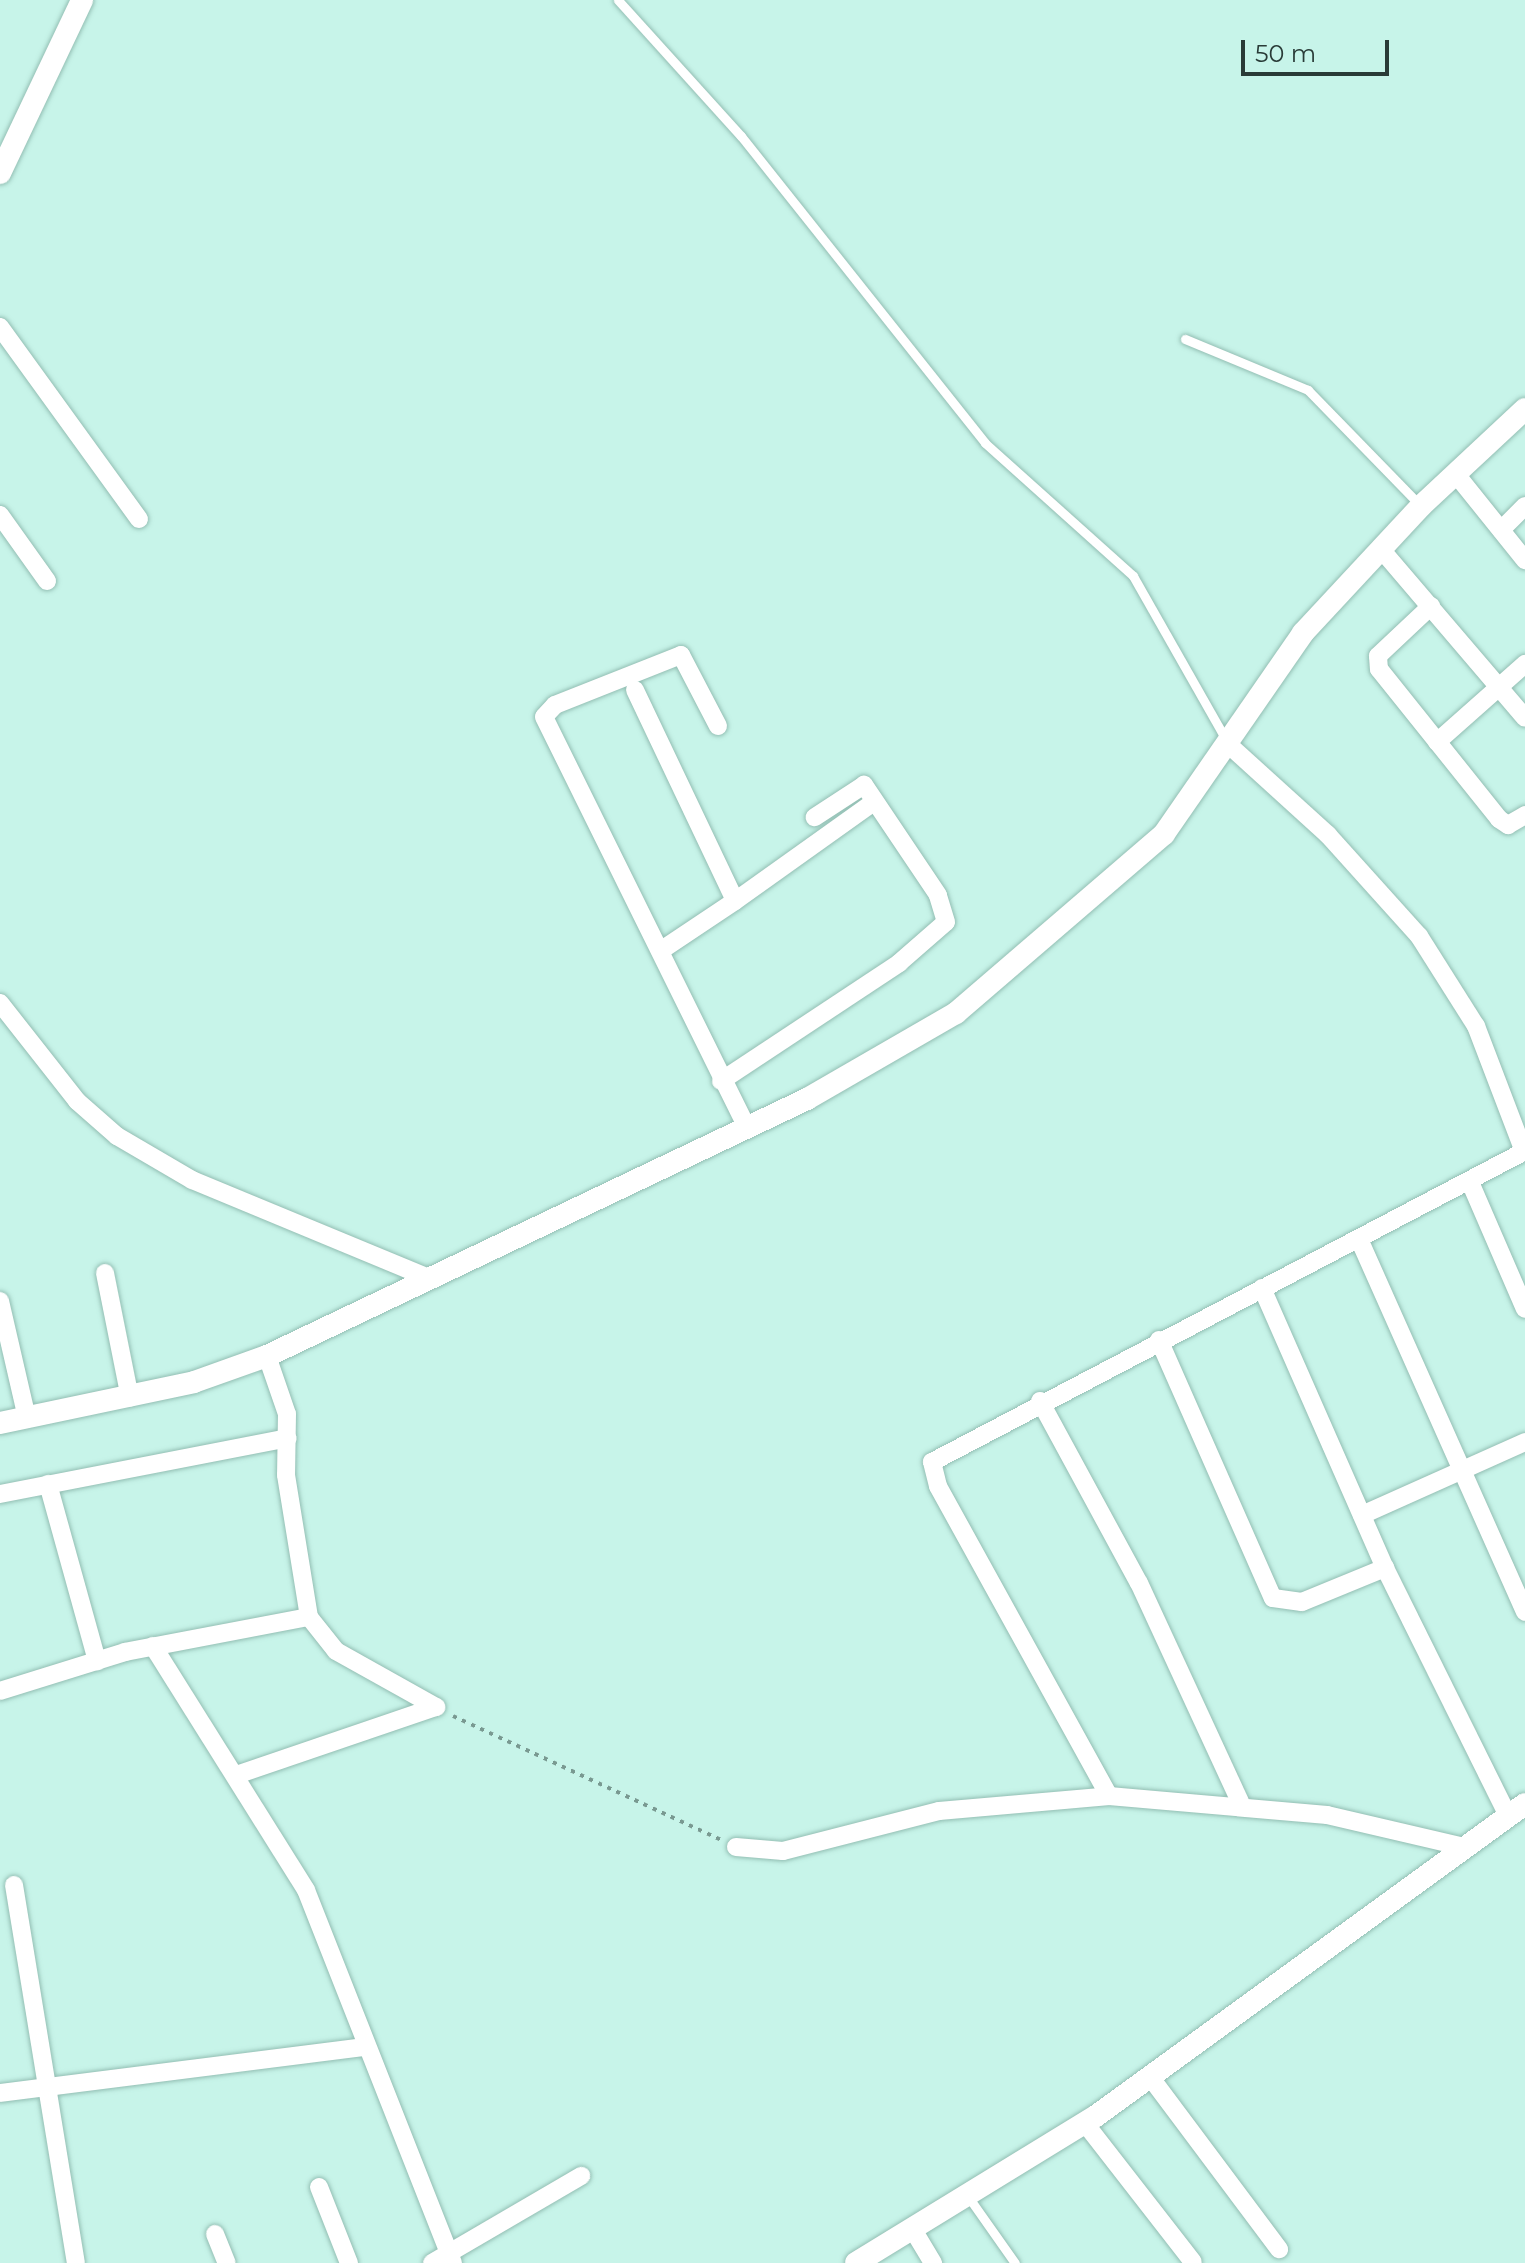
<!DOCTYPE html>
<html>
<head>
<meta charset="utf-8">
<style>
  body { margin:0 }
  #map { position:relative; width:1525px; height:2263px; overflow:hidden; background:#c7f4e9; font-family:Montserrat,sans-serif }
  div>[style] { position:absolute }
  .path>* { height:4px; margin-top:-2px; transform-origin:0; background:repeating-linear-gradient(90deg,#799991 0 4px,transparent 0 10px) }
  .roads { filter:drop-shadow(0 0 2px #93beb3) drop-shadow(0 0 2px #93beb3) }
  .service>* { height:9px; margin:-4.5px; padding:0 4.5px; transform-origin:4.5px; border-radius:4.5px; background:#fff }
  .minor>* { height:18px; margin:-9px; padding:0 9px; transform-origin:9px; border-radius:9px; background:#fff }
  .tertiary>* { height:22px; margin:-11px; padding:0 11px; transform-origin:11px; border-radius:11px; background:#fff }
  span { translate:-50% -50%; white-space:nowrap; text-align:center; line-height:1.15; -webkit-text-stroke:6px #c7f4e9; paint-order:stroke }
  .scale { position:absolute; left:1241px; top:40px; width:148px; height:36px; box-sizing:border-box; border:4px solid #293b37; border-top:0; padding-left:10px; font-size:24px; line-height:28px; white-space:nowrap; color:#293b37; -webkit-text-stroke:6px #c7f4e9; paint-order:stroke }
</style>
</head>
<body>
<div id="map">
  <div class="path">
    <i style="left:453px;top:1716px;width:295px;rotate:24.8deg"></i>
  </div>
  <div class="roads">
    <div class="service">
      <i style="left:618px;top:0;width:183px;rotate:47.9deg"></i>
      <i style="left:741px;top:136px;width:392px;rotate:51.5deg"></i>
      <i style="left:985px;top:443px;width:199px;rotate:41.9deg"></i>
      <i style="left:1133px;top:576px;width:192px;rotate:60.4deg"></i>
      <i style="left:1185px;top:339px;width:133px;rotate:22.5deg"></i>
      <i style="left:1308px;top:390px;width:162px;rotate:45.8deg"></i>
      <i style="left:967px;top:2195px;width:83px;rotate:54.8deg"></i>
    </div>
    <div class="minor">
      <i style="left:0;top:327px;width:237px;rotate:54.1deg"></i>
      <i style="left:1455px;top:473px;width:112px;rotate:51.2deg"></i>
      <i style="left:0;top:515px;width:81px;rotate:54.5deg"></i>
      <i style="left:1501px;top:530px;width:34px;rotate:-45deg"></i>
      <i style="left:1380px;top:548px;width:223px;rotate:49.5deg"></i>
      <i style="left:1431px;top:606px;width:73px;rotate:136.7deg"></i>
      <i style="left:1378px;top:656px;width:13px;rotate:86deg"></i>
      <i style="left:1379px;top:669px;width:192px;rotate:51.3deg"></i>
      <i style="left:1499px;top:819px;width:11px;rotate:34deg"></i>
      <i style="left:1508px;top:825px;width:20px;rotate:-30deg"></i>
      <i style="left:635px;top:690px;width:233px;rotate:64.6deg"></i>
      <i style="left:735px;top:901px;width:90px;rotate:146.3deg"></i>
      <i style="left:718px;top:726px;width:80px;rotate:-117.5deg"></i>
      <i style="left:681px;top:655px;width:136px;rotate:158.4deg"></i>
      <i style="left:555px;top:705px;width:16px;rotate:133deg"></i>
      <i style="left:544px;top:717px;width:458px;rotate:63.7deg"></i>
      <i style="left:1437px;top:742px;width:118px;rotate:-41.6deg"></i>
      <i style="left:1230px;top:746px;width:132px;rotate:42.2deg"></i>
      <i style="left:1328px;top:835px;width:136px;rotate:48deg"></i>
      <i style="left:1419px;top:936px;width:107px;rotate:57.7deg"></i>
      <i style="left:1476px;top:1026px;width:135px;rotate:69.1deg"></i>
      <i style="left:735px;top:901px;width:171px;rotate:-35.5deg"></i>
      <i style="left:0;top:1003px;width:125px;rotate:51.8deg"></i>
      <i style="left:77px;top:1101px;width:53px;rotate:41.2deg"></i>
      <i style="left:117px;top:1136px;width:87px;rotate:30.4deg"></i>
      <i style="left:192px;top:1180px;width:256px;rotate:22.5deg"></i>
      <i style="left:721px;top:1081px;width:214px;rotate:-33.5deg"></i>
      <i style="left:899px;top:963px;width:62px;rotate:-41.1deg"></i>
      <i style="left:946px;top:922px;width:28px;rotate:-107deg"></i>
      <i style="left:938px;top:895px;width:133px;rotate:-123.9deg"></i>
      <i style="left:864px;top:785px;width:59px;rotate:146.9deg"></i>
      <i style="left:1470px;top:1182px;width:138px;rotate:66.6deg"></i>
      <i style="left:1359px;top:1239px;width:408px;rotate:66deg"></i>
      <i style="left:105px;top:1273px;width:127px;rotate:78.7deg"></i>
      <i style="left:1262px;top:1288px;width:306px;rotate:66.3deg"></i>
      <i style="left:1385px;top:1568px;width:277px;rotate:63.6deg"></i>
      <i style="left:0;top:1301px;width:120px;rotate:77deg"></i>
      <i style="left:1159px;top:1340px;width:282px;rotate:66.2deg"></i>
      <i style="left:1273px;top:1598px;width:29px;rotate:8deg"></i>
      <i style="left:1302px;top:1602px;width:90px;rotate:-22.3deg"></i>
      <i style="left:267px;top:1356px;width:61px;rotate:71deg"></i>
      <i style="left:287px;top:1414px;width:61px;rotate:90.9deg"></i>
      <i style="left:286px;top:1475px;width:144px;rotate:80.8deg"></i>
      <i style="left:309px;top:1617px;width:43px;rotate:51.5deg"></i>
      <i style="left:336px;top:1651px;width:115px;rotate:29.2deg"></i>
      <i style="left:1040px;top:1401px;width:207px;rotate:61.5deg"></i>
      <i style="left:1139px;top:1583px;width:241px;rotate:65.2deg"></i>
      <i style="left:48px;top:1484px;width:184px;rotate:74.5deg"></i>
      <i style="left:0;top:1494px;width:293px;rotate:-11deg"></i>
      <i style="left:1362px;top:1515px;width:179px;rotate:-24.1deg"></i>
      <i style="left:153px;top:1646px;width:288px;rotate:57.9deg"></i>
      <i style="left:306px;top:1890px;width:401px;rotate:68.5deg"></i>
      <i style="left:0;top:1691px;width:131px;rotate:-17.3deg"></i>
      <i style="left:125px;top:1652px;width:187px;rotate:-10.8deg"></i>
      <i style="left:239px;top:1774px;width:208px;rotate:-18.8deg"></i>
      <i style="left:1109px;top:1796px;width:354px;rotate:-118.9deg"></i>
      <i style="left:938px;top:1486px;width:25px;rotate:-104deg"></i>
      <i style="left:932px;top:1462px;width:670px;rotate:-27.67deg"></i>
      <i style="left:736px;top:1847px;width:47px;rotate:4.9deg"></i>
      <i style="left:783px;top:1851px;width:161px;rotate:-14.4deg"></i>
      <i style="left:939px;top:1811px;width:171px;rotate:-5deg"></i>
      <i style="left:1109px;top:1796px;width:219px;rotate:5deg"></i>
      <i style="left:1327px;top:1815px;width:141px;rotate:13.1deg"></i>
      <i style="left:14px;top:1885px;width:383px;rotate:80.7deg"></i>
      <i style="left:1151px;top:2078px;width:214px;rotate:53.2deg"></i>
      <i style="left:0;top:2093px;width:365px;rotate:-7.2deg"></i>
      <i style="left:1084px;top:2122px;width:177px;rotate:52.1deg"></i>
      <i style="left:319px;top:2187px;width:82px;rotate:68.5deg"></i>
      <i style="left:912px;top:2228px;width:41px;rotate:59deg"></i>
      <i style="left:215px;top:2234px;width:31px;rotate:68deg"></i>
      <i style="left:432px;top:2263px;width:173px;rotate:-30.3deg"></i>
    </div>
    <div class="tertiary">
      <i style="left:0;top:173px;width:191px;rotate:-64.6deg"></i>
      <i style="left:0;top:1423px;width:198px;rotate:-11.9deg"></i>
      <i style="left:194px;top:1382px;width:77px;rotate:-19.6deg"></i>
      <i style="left:267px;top:1356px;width:598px;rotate:-25.45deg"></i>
      <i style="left:807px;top:1099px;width:172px;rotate:-30deg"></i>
      <i style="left:956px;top:1013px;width:274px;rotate:-40.7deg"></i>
      <i style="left:1164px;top:834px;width:244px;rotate:-55.3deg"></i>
      <i style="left:1303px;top:633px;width:173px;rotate:-47.1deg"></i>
      <i style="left:1421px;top:506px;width:142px;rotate:-43deg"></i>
      <i style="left:856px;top:2263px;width:281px;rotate:-31.5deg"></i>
      <i style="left:1096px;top:2116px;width:530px;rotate:-36.03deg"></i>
    </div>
  </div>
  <div class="scale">50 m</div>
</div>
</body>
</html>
